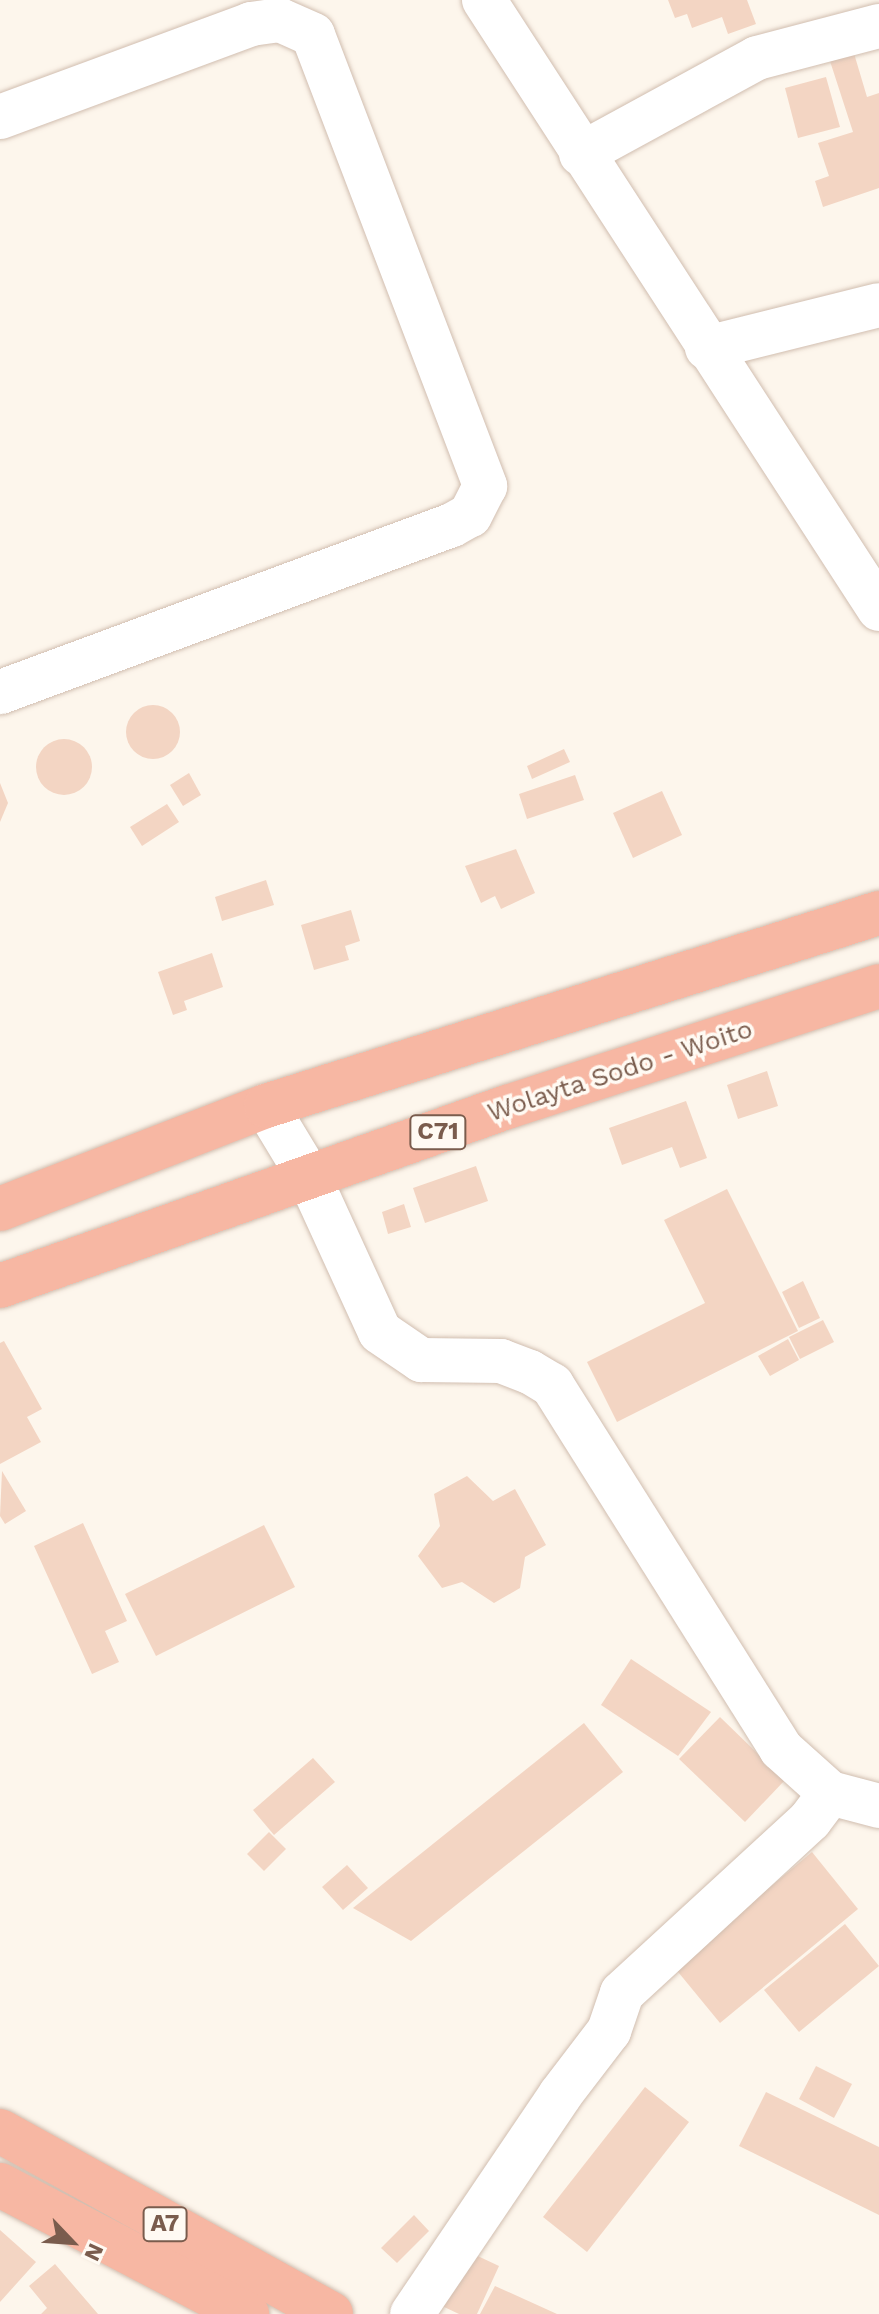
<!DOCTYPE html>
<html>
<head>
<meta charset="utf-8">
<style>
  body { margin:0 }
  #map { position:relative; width:879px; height:2314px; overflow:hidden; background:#fdf6ec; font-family:"Work Sans",sans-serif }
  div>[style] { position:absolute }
  .building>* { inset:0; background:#f3d5c3 }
  .round { border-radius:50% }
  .roads { filter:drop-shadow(0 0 2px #d1beb0) drop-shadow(0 0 2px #d1beb0) }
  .minor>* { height:44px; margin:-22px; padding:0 22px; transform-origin:22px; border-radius:22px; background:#fff }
  .highway>* { height:44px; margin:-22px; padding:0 22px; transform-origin:22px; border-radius:22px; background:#f7b7a3 }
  span { translate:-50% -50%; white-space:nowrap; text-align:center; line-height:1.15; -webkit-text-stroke:7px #fffaf3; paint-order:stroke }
  .shield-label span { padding:2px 6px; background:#fffaf3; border:2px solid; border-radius:6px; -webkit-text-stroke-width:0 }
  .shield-label { font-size:24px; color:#7a5c4d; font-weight:700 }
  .street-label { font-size:26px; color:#7a5c4d }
  .north { position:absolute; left:32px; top:2202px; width:80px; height:80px; -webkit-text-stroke:6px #fffaf3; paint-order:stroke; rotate:115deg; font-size:22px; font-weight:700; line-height:32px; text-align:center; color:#7a5c4d }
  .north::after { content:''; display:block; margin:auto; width:28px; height:36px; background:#7a5c4d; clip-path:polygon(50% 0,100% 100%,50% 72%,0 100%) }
</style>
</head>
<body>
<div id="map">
  <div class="building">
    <i style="clip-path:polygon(668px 0,747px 0,756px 24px,728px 34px,722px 17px,692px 28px,687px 14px,675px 18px)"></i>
    <i style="clip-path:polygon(853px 50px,867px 97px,879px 93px,879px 188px,823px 207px,815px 181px,829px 176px,818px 143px,853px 132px,829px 58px)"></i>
    <i style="clip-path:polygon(826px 77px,840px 127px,798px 138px,785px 88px)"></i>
    <i class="round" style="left:126px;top:705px;width:54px;height:54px"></i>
    <i class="round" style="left:36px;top:739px;width:56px;height:56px"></i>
    <i style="clip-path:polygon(564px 749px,570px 762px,532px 779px,527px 766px)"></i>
    <i style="clip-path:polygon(189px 773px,201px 795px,183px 806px,170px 785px)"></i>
    <i style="clip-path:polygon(575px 775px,584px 800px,527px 819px,519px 794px)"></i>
    <i style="clip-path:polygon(0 783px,8px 803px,0 822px)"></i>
    <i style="clip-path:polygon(662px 791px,682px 835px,633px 858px,613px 813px)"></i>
    <i style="clip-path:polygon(167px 804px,179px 822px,142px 846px,130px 827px)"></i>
    <i style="clip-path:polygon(516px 849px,535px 893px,501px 909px,495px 896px,481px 903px,465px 866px)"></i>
    <i style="clip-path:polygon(266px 880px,274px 905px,222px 921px,215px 897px)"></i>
    <i style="clip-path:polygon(351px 910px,360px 941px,345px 946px,349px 960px,314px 970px,301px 925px)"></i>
    <i style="clip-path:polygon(212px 953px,223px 987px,184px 1001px,187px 1010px,173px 1015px,158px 972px)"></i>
    <i style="clip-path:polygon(767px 1071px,778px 1106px,738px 1119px,727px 1085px)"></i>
    <i style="clip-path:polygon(686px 1101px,707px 1158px,680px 1168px,672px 1147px,622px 1165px,609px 1128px)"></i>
    <i style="clip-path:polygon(476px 1166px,488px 1201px,425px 1223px,413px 1188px)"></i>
    <i style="clip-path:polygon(727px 1189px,798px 1331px,617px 1422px,587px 1362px,705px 1303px,664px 1220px)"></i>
    <i style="clip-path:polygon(404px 1204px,411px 1227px,388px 1234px,382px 1212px)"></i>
    <i style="clip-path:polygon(803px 1281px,820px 1318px,799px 1328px,782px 1292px)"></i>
    <i style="clip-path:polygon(823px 1320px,834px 1342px,800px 1359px,789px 1337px)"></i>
    <i style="clip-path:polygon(788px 1339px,799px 1360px,770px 1376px,758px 1356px)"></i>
    <i style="clip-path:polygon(4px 1341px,42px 1409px,27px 1417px,41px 1442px,0 1464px,0 1343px)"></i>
    <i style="clip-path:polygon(2px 1471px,26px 1511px,5px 1524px,0 1516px)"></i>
    <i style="clip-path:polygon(467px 1476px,493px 1501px,515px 1489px,546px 1545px,525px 1557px,520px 1588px,494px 1603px,462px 1582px,442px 1588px,418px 1556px,440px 1526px,434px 1494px)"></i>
    <i style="clip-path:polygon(83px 1523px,127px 1621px,105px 1631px,119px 1662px,92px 1674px,34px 1546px)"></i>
    <i style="clip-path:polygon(264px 1525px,295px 1587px,156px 1656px,125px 1594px)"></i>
    <i style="clip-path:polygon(631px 1659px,711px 1712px,678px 1756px,601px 1705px)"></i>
    <i style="clip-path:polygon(720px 1717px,785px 1780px,745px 1822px,679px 1759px)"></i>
    <i style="clip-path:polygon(584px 1723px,623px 1772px,411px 1941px,353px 1908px)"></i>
    <i style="clip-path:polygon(313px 1758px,335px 1782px,274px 1835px,253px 1810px)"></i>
    <i style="clip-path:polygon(269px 1832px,286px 1849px,264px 1871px,247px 1854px)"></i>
    <i style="clip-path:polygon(812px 1852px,858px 1909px,720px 2023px,674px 1967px)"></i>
    <i style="clip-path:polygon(347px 1865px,368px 1888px,343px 1910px,322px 1887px)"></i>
    <i style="clip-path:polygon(845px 1924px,879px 1966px,799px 2032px,764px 1990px)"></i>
    <i style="clip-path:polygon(816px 2066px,852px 2084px,834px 2118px,799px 2099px)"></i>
    <i style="clip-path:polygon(645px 2087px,689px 2122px,587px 2252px,543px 2217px)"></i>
    <i style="clip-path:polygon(766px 2092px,879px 2147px,879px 2215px,739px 2146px)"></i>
    <i style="clip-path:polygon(414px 2215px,429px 2231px,397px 2263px,381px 2248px)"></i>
    <i style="clip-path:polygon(0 2230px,36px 2262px,0 2302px)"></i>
    <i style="clip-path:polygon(465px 2250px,499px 2266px,477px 2314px,459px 2314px,440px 2305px)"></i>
    <i style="clip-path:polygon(55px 2264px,98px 2314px,41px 2314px,47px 2308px,29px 2286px)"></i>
    <i style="clip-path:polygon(495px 2286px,557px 2314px,480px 2314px)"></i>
  </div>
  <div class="roads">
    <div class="minor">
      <i style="left:484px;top:0;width:726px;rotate:57.03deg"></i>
      <i style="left:0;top:117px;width:268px;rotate:-20.3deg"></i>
      <i style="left:251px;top:24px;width:29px;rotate:-8deg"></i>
      <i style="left:280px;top:20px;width:36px;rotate:24deg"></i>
      <i style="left:313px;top:35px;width:483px;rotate:69.1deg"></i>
      <i style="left:485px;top:486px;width:33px;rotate:117deg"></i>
      <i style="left:470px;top:515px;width:21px;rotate:151deg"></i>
      <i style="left:452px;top:525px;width:482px;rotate:159.7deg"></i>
      <i style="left:581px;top:154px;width:200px;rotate:-28.6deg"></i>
      <i style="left:757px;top:58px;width:126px;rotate:-14.7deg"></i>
      <i style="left:707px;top:348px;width:177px;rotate:-14deg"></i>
      <i style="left:266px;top:1106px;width:83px;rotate:58.8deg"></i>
      <i style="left:309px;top:1177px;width:170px;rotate:65.4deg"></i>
      <i style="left:380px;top:1332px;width:50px;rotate:34.3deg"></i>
      <i style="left:421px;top:1360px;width:80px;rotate:0.7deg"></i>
      <i style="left:501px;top:1361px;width:31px;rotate:21deg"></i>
      <i style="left:530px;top:1372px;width:26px;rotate:31deg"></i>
      <i style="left:552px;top:1385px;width:430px;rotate:57.8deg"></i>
      <i style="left:781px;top:1749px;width:66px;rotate:41.9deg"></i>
      <i style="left:830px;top:1793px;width:51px;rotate:14.9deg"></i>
      <i style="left:412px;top:2314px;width:264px;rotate:-55.9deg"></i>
      <i style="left:560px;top:2095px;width:81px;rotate:-52.6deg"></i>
      <i style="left:609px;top:2031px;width:40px;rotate:-71.1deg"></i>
      <i style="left:622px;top:1993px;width:255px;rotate:-42.6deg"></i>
      <i style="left:810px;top:1820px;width:34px;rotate:-53deg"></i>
    </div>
    <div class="highway">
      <i style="left:0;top:1209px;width:285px;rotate:-21.2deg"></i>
      <i style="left:266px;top:1106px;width:643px;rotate:-17.48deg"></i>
      <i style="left:0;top:1286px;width:538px;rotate:-19.45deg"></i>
      <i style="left:507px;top:1107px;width:391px;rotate:-18deg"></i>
      <i style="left:0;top:2131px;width:378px;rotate:28.9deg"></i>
      <i style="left:0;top:2185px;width:279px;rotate:27.6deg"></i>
    </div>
  </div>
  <div class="shield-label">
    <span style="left:438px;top:1132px">C71</span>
    <span style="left:165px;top:2224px">A7</span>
  </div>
  <div class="street-label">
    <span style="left:620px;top:1071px;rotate:-18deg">Wolayta Sodo - Woito</span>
  </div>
  <div class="north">N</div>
</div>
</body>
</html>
